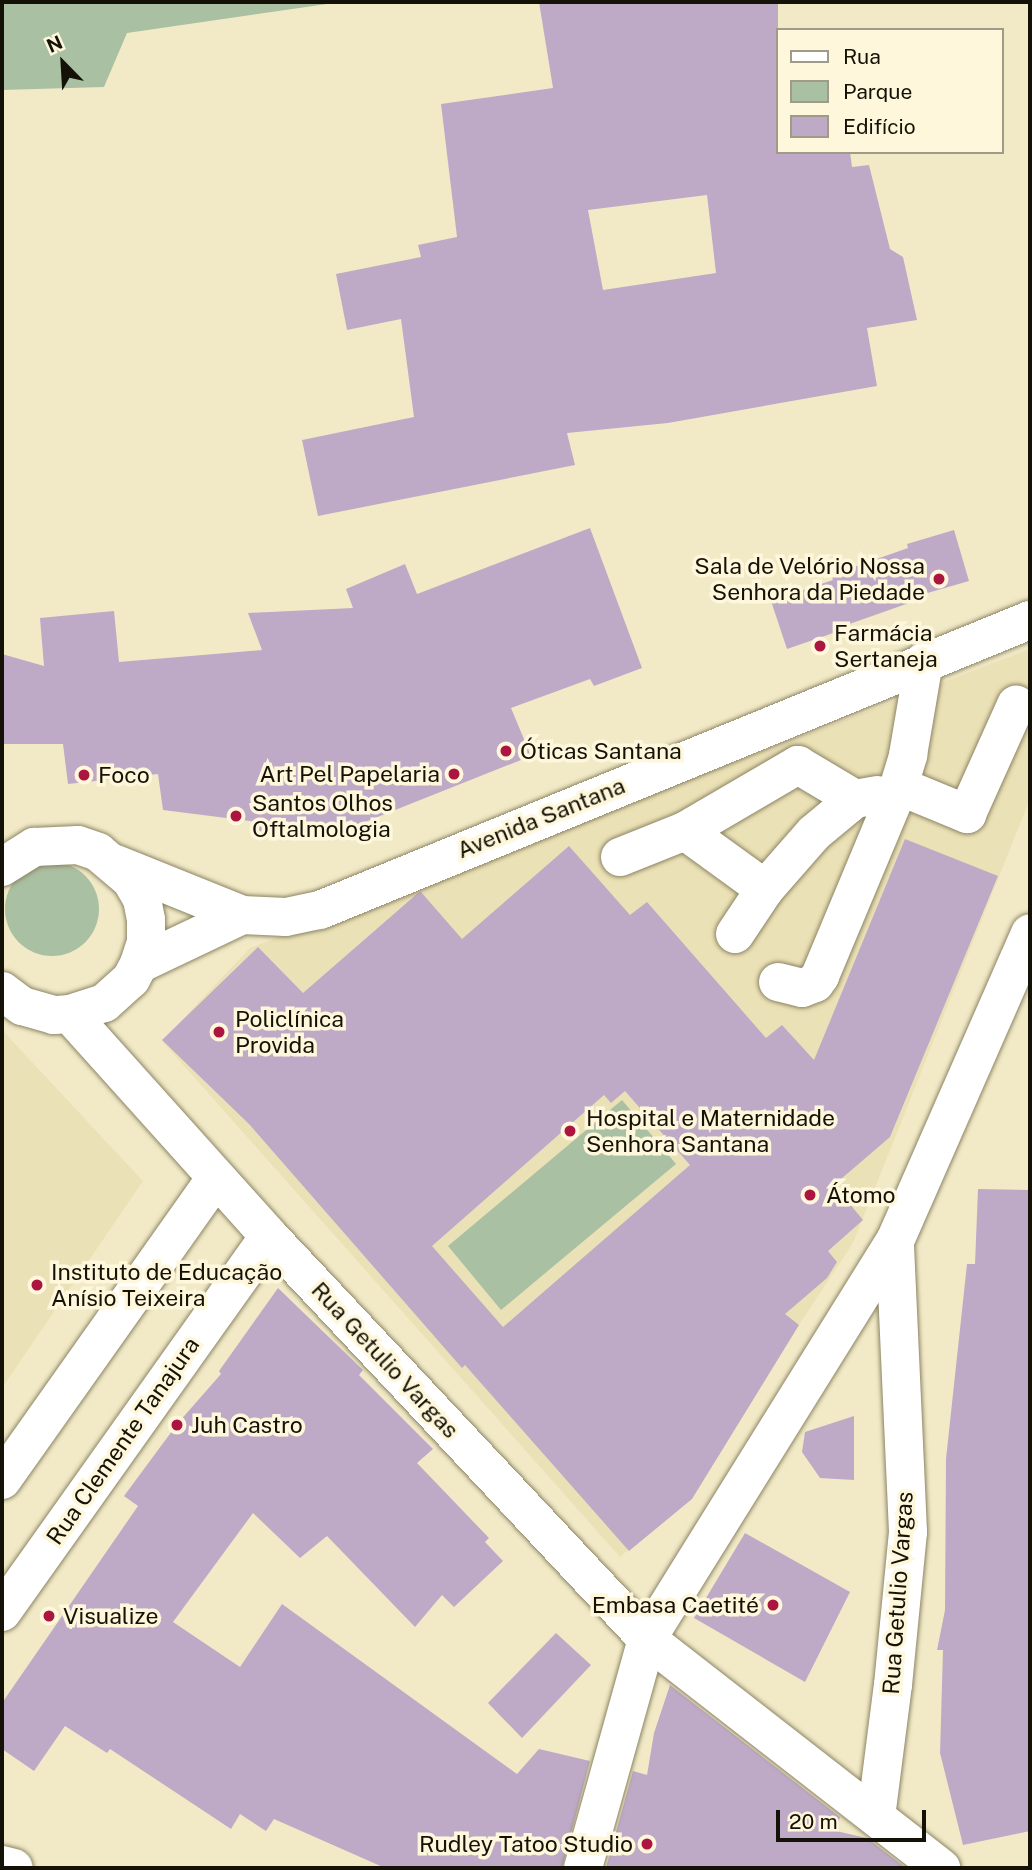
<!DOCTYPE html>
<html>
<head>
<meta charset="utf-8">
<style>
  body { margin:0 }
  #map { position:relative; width:1032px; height:1870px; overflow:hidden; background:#f2eac7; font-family:"Public Sans",sans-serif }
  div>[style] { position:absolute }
  .built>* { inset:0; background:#ebe1b6 }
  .green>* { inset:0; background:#aac0a2 }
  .round { border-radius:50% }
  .building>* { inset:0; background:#beaac7 }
  .roads { filter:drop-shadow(0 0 2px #8c8464) drop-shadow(0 0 2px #8c8464) }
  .minor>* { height:38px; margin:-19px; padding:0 19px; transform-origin:19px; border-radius:19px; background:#fff }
  .major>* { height:38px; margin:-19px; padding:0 19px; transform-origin:19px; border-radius:19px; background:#fff }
  .dots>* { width:19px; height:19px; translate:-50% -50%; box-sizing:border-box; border:4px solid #fef7db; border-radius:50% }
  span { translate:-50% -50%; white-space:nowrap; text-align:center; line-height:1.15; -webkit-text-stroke:7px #fef7db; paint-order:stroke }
  .poi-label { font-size:23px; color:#141106 }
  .right { translate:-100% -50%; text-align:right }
  .left { translate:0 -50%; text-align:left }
  .street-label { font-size:23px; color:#141106 }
  .frame { position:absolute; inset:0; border:4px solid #141106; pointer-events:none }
  .legend { position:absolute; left:776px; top:28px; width:228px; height:126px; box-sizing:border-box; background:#fef7db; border:2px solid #a09b86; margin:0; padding:9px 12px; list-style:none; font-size:21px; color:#141106 }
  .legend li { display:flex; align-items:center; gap:14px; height:35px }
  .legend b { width:35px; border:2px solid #a09b86 }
  .north { position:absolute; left:28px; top:28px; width:70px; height:70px; -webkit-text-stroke:5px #fef7db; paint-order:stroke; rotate:336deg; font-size:19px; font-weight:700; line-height:28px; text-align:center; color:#141106 }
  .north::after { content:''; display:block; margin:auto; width:24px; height:32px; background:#141106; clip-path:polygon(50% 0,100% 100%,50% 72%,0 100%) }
  .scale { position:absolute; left:776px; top:1810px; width:150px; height:32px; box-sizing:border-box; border:4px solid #141106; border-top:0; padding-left:9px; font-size:21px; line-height:24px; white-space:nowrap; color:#141106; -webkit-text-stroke:5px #fef7db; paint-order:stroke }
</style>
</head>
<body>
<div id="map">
  <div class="built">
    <i style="clip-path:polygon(1030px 649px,1030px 799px,853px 1243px,799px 1325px,696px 1492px,620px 1557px,162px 1041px,250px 948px)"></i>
    <i style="clip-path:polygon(2px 1030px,143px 1181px,2px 1388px)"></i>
  </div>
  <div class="green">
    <i style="clip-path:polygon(2px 2px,341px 2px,127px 33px,104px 87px,2px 90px)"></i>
    <i class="round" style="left:5px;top:862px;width:94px;height:94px"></i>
    <i style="clip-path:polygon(622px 1100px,676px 1164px,501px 1310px,448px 1246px)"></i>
  </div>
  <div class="building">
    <i style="clip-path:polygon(evenodd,539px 2px,778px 2px,778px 152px,850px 152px,852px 167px,869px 165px,890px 249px,903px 257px,917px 320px,867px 328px,877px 386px,668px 423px,567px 433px,575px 465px,318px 516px,302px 440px,414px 417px,401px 319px,347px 330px,336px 274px,421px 257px,418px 245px,457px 237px,441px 104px,553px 88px,539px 2px,707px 195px,716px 273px,603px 290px,588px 210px,707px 195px)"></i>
    <i style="clip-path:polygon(590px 528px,642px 668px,594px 686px,590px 679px,511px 708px,531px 756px,355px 826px,352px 820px,294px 835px,258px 831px,258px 822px,163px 810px,158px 774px,68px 784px,63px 744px,2px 744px,2px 654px,44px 666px,40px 618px,114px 611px,119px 662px,262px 650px,248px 613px,353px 608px,346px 589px,405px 564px,417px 594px)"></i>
    <i style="clip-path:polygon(954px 530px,969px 581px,907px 599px,909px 603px,841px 627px,842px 630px,787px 649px,771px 601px,833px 580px,831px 575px,908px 548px,907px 544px)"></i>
    <i style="clip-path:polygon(evenodd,905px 839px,998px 876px,890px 1137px,834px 1185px,863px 1220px,828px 1251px,837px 1262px,827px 1278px,785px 1314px,799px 1325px,692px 1499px,629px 1551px,465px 1365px,462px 1368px,249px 1124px,162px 1040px,258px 947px,303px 993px,418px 893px,421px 892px,462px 939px,569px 846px,630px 915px,647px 902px,766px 1038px,782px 1025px,814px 1060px,905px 839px,625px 1091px,690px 1165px,503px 1327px,432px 1246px,604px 1095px,611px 1103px,625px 1091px)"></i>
    <i style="clip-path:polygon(978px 1189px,1030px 1190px,1030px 1831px,963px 1845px,940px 1753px,943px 1650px,937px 1650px,945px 1610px,946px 1459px,967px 1264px,975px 1264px)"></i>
    <i style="clip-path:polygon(278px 1288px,363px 1370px,359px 1375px,433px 1449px,417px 1463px,489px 1538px,485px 1542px,503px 1561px,454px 1607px,442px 1595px,415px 1627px,327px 1536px,300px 1558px,253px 1513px,173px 1622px,240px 1667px,282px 1604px,517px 1774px,539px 1749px,590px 1761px,562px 1868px,385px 1868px,274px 1819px,266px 1831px,240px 1814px,231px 1829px,110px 1749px,107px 1753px,65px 1726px,34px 1771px,2px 1749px,2px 1703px,138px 1506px,124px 1496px,178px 1423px,221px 1374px,219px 1371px)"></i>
    <i style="clip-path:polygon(854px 1416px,854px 1480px,820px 1478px,802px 1452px,805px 1432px)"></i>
    <i style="clip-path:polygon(745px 1533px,850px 1592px,805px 1682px,694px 1618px)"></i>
    <i style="clip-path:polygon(556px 1633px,591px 1665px,522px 1738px,488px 1703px)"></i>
    <i style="clip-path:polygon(670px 1685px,840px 1817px,836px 1831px,867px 1838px,906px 1868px,606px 1868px,633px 1771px,647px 1775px,654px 1733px)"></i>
  </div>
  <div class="roads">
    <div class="minor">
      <i style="left:899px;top:786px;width:74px;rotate:22.4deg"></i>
      <i style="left:967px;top:814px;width:120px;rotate:-65.8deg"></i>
      <i style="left:620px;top:857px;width:70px;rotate:-21.8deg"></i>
      <i style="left:765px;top:889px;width:99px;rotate:-144.1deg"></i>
      <i style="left:685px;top:831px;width:131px;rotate:-30.3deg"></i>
      <i style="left:798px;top:765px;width:66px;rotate:30.8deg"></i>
      <i style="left:735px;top:934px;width:54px;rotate:-56.3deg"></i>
      <i style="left:765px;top:889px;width:74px;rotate:-48.8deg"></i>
      <i style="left:814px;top:833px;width:53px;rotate:-39.7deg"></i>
      <i style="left:855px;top:799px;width:23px;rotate:-10deg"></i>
      <i style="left:778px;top:982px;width:25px;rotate:14deg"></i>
      <i style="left:802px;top:988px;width:14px;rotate:-21deg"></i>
      <i style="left:815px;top:983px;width:9px;rotate:-54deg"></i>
      <i style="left:820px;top:976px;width:199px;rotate:-67.3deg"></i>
      <i style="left:897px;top:792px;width:39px;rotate:-73deg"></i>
      <i style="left:908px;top:755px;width:95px;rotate:-80.3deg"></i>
      <i style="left:269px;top:1236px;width:553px;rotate:46.83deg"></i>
      <i style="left:647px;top:1639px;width:373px;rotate:37.9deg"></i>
      <i style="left:876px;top:1817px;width:133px;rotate:-82.7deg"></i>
      <i style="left:893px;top:1685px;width:154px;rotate:-84.4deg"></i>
      <i style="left:908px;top:1532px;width:291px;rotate:-92.6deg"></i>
      <i style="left:583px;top:1868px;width:238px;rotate:-74.4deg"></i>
      <i style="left:647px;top:1639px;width:469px;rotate:-58.1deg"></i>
      <i style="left:895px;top:1241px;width:336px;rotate:-66.3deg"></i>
    </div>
    <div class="major">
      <i style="left:116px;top:864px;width:136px;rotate:22deg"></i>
      <i style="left:242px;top:915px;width:44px;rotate:2.6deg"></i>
      <i style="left:286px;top:917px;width:35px;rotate:-12deg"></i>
      <i style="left:320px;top:910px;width:767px;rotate:-22.22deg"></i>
      <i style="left:2px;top:867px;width:38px;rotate:-32deg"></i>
      <i style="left:34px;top:847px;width:44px;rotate:-2.6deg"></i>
      <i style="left:78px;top:845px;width:21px;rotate:19deg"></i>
      <i style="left:98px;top:852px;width:43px;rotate:40.3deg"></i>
      <i style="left:131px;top:880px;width:22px;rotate:60deg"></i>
      <i style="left:142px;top:899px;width:21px;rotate:79deg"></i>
      <i style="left:146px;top:920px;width:22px;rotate:90deg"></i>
      <i style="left:146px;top:942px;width:23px;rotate:108deg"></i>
      <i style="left:139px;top:964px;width:17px;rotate:118deg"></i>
      <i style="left:131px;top:979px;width:36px;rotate:138deg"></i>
      <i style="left:104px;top:1003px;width:36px;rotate:162deg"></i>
      <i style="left:70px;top:1014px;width:16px;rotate:176deg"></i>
      <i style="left:54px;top:1015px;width:33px;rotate:-164deg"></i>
      <i style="left:22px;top:1006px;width:25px;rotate:-143deg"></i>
      <i style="left:139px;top:964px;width:114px;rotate:-25.4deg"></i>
      <i style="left:2px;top:1480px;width:369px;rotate:-54.7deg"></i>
      <i style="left:2px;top:1612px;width:461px;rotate:-54.6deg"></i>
      <i style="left:269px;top:1236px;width:298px;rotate:-131.9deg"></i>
      <i style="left:2px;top:1865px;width:12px;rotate:14deg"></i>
    </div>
  </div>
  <div class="dots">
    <i style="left:939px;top:579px;background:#ab1540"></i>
    <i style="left:820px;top:646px;background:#ab1540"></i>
    <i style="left:506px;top:751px;background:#ab1540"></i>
    <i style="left:454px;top:774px;background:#ab1540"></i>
    <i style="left:84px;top:775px;background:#ab1540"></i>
    <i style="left:236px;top:816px;background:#ab1540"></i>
    <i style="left:219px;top:1032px;background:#ab1540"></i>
    <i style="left:570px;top:1131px;background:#ab1540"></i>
    <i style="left:810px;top:1195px;background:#ab1540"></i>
    <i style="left:37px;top:1285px;background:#ab1540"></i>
    <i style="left:177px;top:1425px;background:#ab1540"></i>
    <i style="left:773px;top:1605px;background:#ab1540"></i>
    <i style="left:49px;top:1616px;background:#ab1540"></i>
    <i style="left:647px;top:1844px;background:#ab1540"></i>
  </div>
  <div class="poi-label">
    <span class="right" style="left:925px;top:579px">Sala de Velório Nossa<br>Senhora da Piedade</span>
    <span class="left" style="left:834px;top:646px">Farmácia<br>Sertaneja</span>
    <span class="left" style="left:520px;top:751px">Óticas Santana</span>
    <span class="right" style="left:440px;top:774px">Art Pel Papelaria</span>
    <span class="left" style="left:98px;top:775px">Foco</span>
    <span class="left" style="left:252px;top:816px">Santos Olhos<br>Oftalmologia</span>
    <span class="left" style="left:235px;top:1032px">Policlínica<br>Provida</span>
    <span class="left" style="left:586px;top:1131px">Hospital e Maternidade<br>Senhora Santana</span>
    <span class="left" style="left:826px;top:1195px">Átomo</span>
    <span class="left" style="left:51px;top:1285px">Instituto de Educação<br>Anísio Teixeira</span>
    <span class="left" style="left:191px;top:1425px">Juh Castro</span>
    <span class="right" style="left:759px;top:1605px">Embasa Caetité</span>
    <span class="left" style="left:63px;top:1616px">Visualize</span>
    <span class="right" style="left:633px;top:1844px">Rudley Tatoo Studio</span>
  </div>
  <div class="street-label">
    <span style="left:541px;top:818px;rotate:-22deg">Avenida Santana</span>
    <span style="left:385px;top:1360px;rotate:47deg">Rua Getulio Vargas</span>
    <span style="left:123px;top:1441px;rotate:-55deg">Rua Clemente Tanajura</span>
    <span style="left:898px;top:1593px;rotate:-86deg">Rua Getulio Vargas</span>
  </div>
  <div class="frame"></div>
  <ul class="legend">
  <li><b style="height:9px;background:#fff"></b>Rua</li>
  <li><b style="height:19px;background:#aac0a2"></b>Parque</li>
  <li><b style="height:19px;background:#beaac7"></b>Edifício</li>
  </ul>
  <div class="north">N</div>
  <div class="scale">20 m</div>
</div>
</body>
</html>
